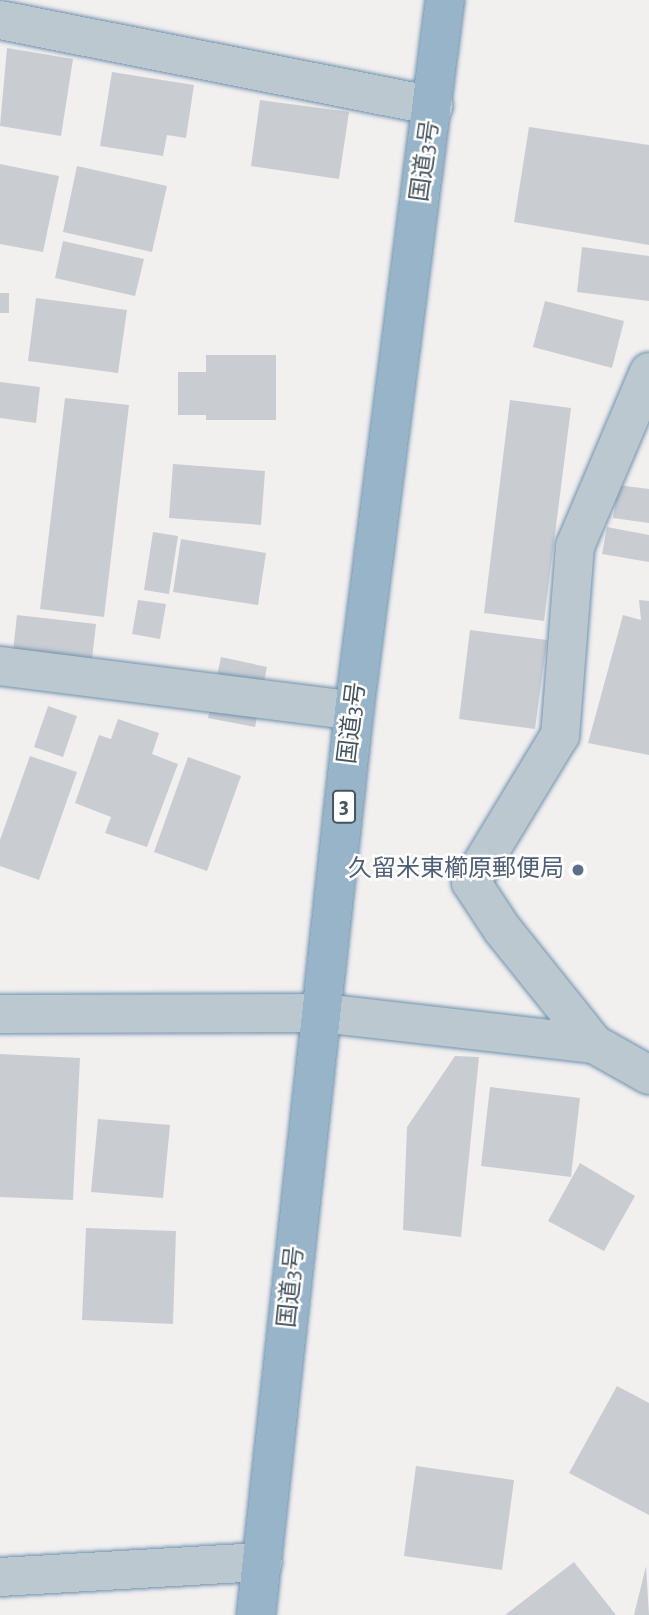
<!DOCTYPE html>
<html>
<head>
<meta charset="utf-8">
<style>
  body { margin:0 }
  #map { position:relative; width:649px; height:1615px; overflow:hidden; background:#f2efef; font-family:"Alegreya Sans","Noto Sans JP",sans-serif }
  div>[style] { position:absolute }
  .building>* { inset:0; background:#c9cdd2 }
  .roads { filter:drop-shadow(0 0 2px #6f91ad) drop-shadow(0 0 2px #6f91ad) }
  .minor>* { height:38px; margin:-19px; padding:0 19px; transform-origin:19px; border-radius:19px; background:#bcc8cf }
  .trunk>* { height:38px; margin:-19px; padding:0 19px; transform-origin:19px; border-radius:19px; background:#98b4c8 }
  .dots>* { width:19px; height:19px; translate:-50% -50%; box-sizing:border-box; border:4px solid #fff; border-radius:50% }
  span { translate:-50% -50%; white-space:nowrap; text-align:center; line-height:1.15; -webkit-text-stroke:5px #fff; paint-order:stroke }
  .shield-label span { padding:2px 5px; background:#fff; border:2px solid; border-radius:5px; -webkit-text-stroke-width:0 }
  .shield-label { font-size:23px; color:#46545e; font-weight:700 }
  .street-label { font-size:24px; color:#46545e }
  .service-label { font-size:24px; color:#4e5e75 }
  .right { translate:-100% -50%; text-align:right }
</style>
</head>
<body>
<div id="map">
  <div class="building">
    <i style="clip-path:polygon(7px 48px,73px 59px,61px 136px,0 126px)"></i>
    <i style="clip-path:polygon(112px 72px,194px 85px,186px 138px,167px 135px,163px 156px,100px 146px)"></i>
    <i style="clip-path:polygon(260px 100px,349px 112px,339px 179px,251px 166px)"></i>
    <i style="clip-path:polygon(529px 127px,649px 145px,649px 245px,514px 222px)"></i>
    <i style="clip-path:polygon(0 164px,59px 176px,43px 252px,0 244px)"></i>
    <i style="clip-path:polygon(77px 166px,167px 186px,152px 252px,63px 232px)"></i>
    <i style="clip-path:polygon(63px 241px,144px 259px,135px 296px,55px 278px)"></i>
    <i style="clip-path:polygon(582px 247px,649px 256px,649px 301px,577px 292px)"></i>
    <i style="clip-path:polygon(0 293px,9px 293px,9px 313px,0 313px)"></i>
    <i style="clip-path:polygon(36px 298px,127px 310px,118px 373px,28px 361px)"></i>
    <i style="clip-path:polygon(545px 301px,624px 321px,612px 368px,533px 347px)"></i>
    <i style="clip-path:polygon(206px 355px,276px 355px,276px 420px,206px 420px,206px 415px,178px 415px,178px 372px,206px 372px)"></i>
    <i style="clip-path:polygon(0 382px,40px 387px,36px 423px,0 418px)"></i>
    <i style="clip-path:polygon(65px 398px,129px 405px,104px 617px,40px 609px)"></i>
    <i style="clip-path:polygon(510px 400px,571px 408px,544px 621px,484px 613px)"></i>
    <i style="clip-path:polygon(173px 464px,265px 471px,261px 525px,169px 518px)"></i>
    <i style="clip-path:polygon(618px 485px,649px 489px,649px 523px,613px 518px)"></i>
    <i style="clip-path:polygon(607px 527px,649px 535px,649px 562px,602px 554px)"></i>
    <i style="clip-path:polygon(153px 532px,178px 536px,169px 594px,144px 590px)"></i>
    <i style="clip-path:polygon(181px 539px,266px 553px,258px 605px,173px 592px)"></i>
    <i style="clip-path:polygon(138px 600px,166px 604px,160px 639px,132px 634px)"></i>
    <i style="clip-path:polygon(639px 600px,649px 601px,649px 755px,588px 743px,623px 615px,641px 620px)"></i>
    <i style="clip-path:polygon(17px 615px,96px 624px,92px 659px,13px 651px)"></i>
    <i style="clip-path:polygon(470px 630px,547px 640px,535px 729px,459px 719px)"></i>
    <i style="clip-path:polygon(221px 657px,267px 667px,255px 727px,208px 718px)"></i>
    <i style="clip-path:polygon(48px 706px,77px 716px,63px 757px,34px 747px)"></i>
    <i style="clip-path:polygon(118px 719px,159px 733px,152px 754px,178px 764px,147px 847px,105px 833px,111px 817px,75px 803px,99px 735px,111px 739px)"></i>
    <i style="clip-path:polygon(30px 756px,77px 772px,39px 880px,0 866px,0 840px)"></i>
    <i style="clip-path:polygon(188px 757px,241px 776px,207px 871px,154px 852px)"></i>
    <i style="clip-path:polygon(0 1054px,80px 1058px,73px 1200px,0 1197px)"></i>
    <i style="clip-path:polygon(455px 1056px,479px 1057px,461px 1237px,403px 1230px,407px 1127px)"></i>
    <i style="clip-path:polygon(490px 1087px,580px 1098px,571px 1177px,481px 1166px)"></i>
    <i style="clip-path:polygon(98px 1119px,170px 1125px,163px 1198px,91px 1192px)"></i>
    <i style="clip-path:polygon(580px 1163px,635px 1196px,604px 1251px,548px 1221px)"></i>
    <i style="clip-path:polygon(86px 1228px,176px 1231px,173px 1324px,82px 1320px)"></i>
    <i style="clip-path:polygon(617px 1386px,649px 1403px,649px 1515px,569px 1473px)"></i>
    <i style="clip-path:polygon(416px 1466px,514px 1480px,502px 1570px,404px 1556px)"></i>
    <i style="clip-path:polygon(574px 1562px,616px 1615px,505px 1615px)"></i>
    <i style="clip-path:polygon(646px 1566px,649px 1615px,634px 1615px)"></i>
  </div>
  <div class="roads">
    <div class="minor">
      <i style="left:0;top:20px;width:442px;rotate:11.2deg"></i>
      <i style="left:649px;top:372px;width:189px;rotate:113deg"></i>
      <i style="left:575px;top:546px;width:190px;rotate:94.5deg"></i>
      <i style="left:560px;top:735px;width:172px;rotate:121.2deg"></i>
      <i style="left:471px;top:882px;width:56px;rotate:56.6deg"></i>
      <i style="left:502px;top:929px;width:147px;rotate:51.3deg"></i>
      <i style="left:594px;top:1044px;width:63px;rotate:29.4deg"></i>
      <i style="left:0;top:666px;width:357px;rotate:7.2deg"></i>
      <i style="left:0;top:1014px;width:322px;rotate:-0.2deg"></i>
      <i style="left:322px;top:1013px;width:274px;rotate:6.5deg"></i>
      <i style="left:0;top:1577px;width:263px;rotate:-3.3deg"></i>
    </div>
    <div class="trunk">
      <i style="left:256px;top:1615px;width:909px;rotate:-83.81deg"></i>
      <i style="left:354px;top:711px;width:717px;rotate:-82.71deg"></i>
    </div>
  </div>
  <div class="dots">
    <i style="left:578px;top:870px;background:#5c6f8a"></i>
  </div>
  <div class="shield-label">
    <span style="left:344px;top:807px">3</span>
  </div>
  <div class="street-label">
    <span style="left:426px;top:161px;rotate:-82deg">国道3号</span>
    <span style="left:353px;top:723px;rotate:-83deg">国道3号</span>
    <span style="left:292px;top:1287px;rotate:-84deg">国道3号</span>
  </div>
  <div class="service-label">
    <span class="right" style="left:564px;top:870px">久留米東櫛原郵便局</span>
  </div>
</div>
</body>
</html>
